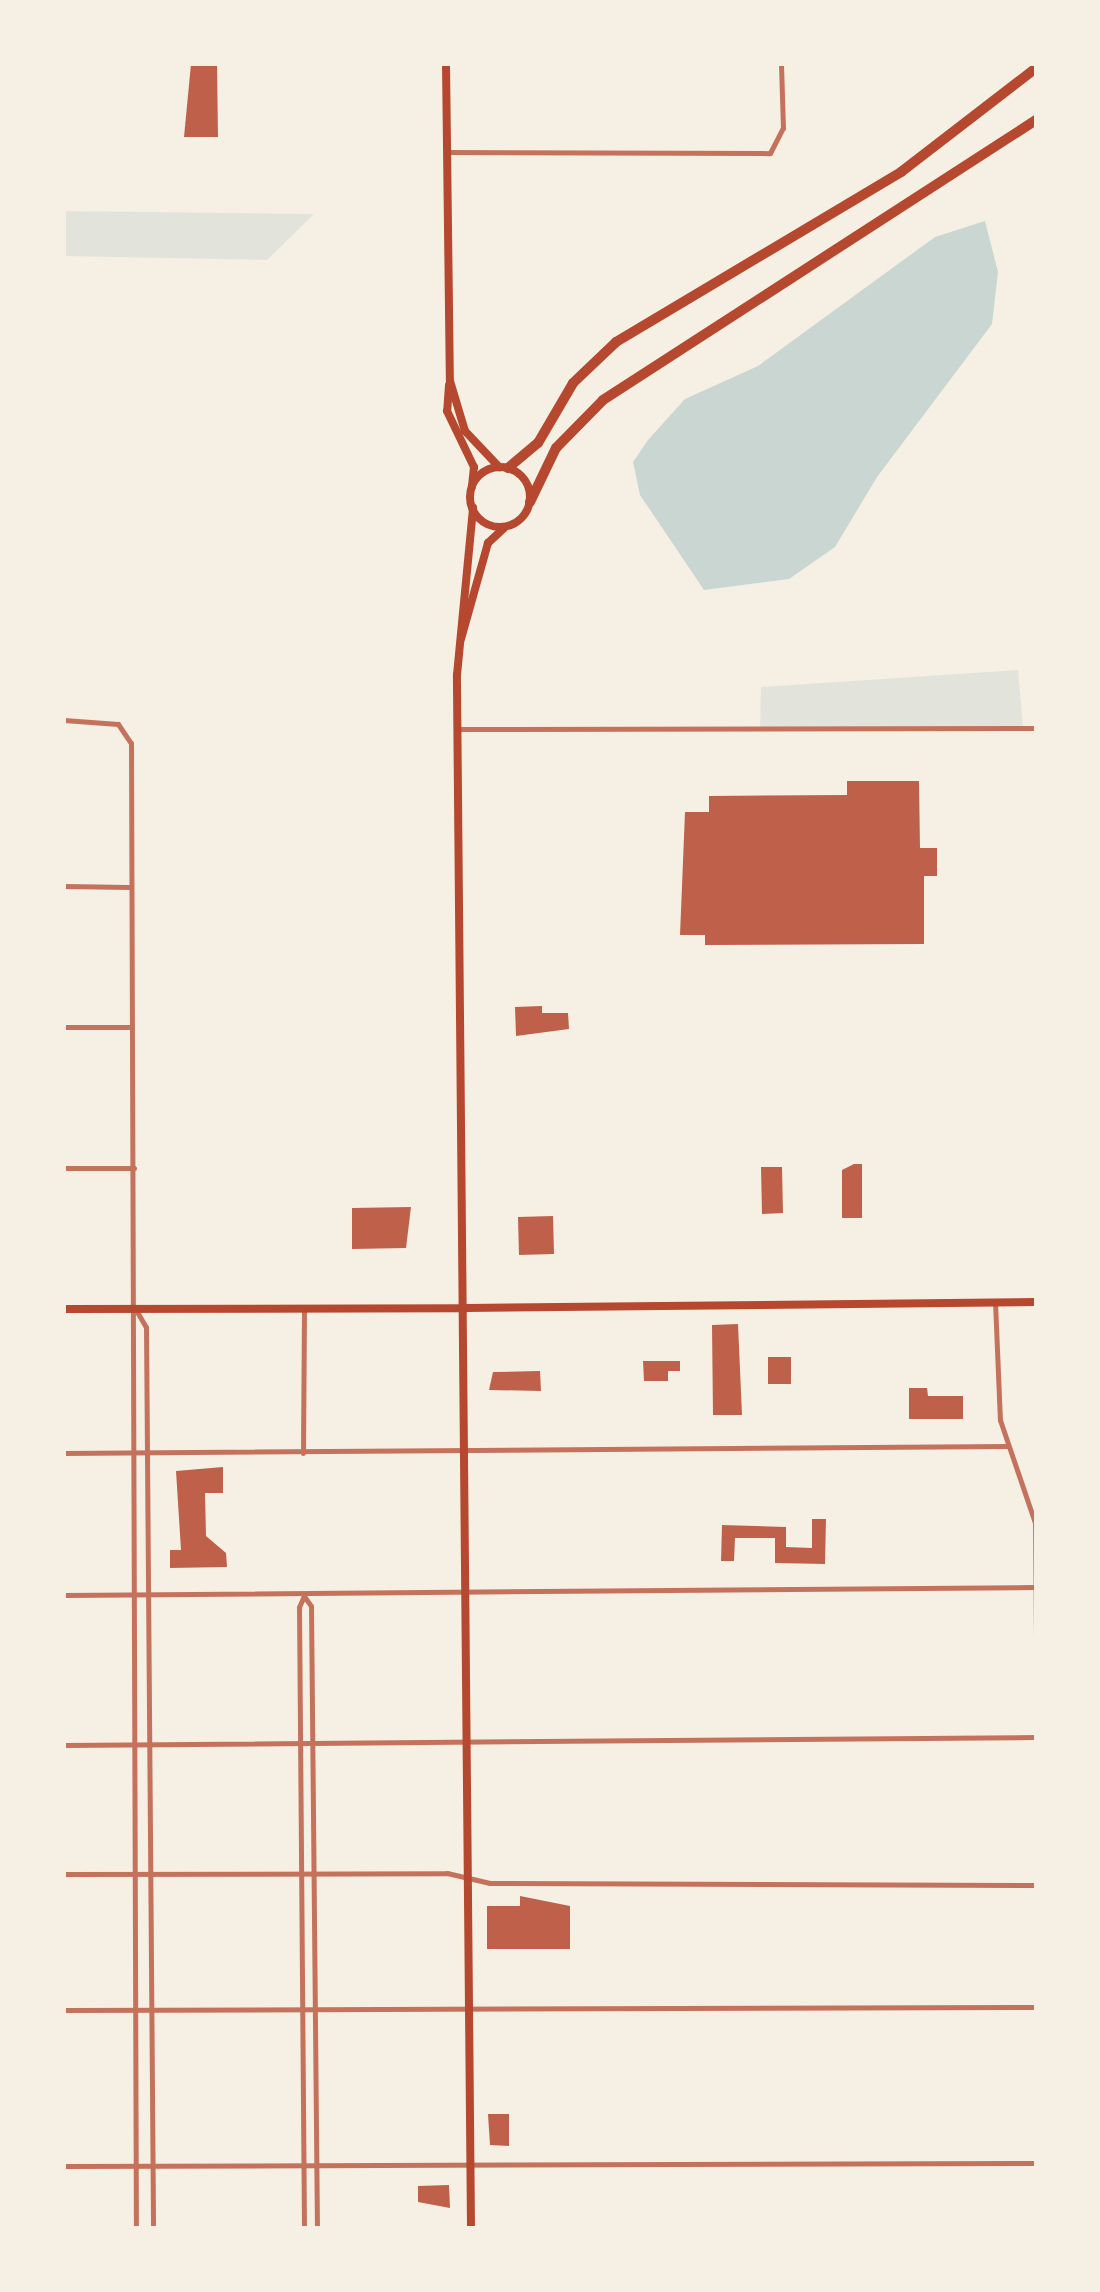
<!DOCTYPE html>
<html>
<head>
<meta charset="utf-8">
<style>
  body { margin:0 }
  #map { position:relative; width:1100px; height:2292px; overflow:hidden; background:#f6efe4; font-family:"Noto Sans",sans-serif }
  div>[style] { position:absolute }
  .green>* { inset:0; background:#e2e4dc }
  .water>* { inset:0; background:#c9d6d2 }
  .building>* { inset:0; background:#bf614a }
  .minor>* { height:5px; margin:-2.5px; padding:0 2.5px; transform-origin:2.5px; border-radius:2.5px; background:#c5725c }
  .secondary>* { height:8px; margin:-4px; padding:0 4px; transform-origin:4px; border-radius:4px; background:#b5482f }
  .primary>* { height:8px; margin:-4px; padding:0 4px; transform-origin:4px; border-radius:4px; background:#b5482f }
  .primary>.ring { margin:-4px; padding:0; box-sizing:content-box; background:none; border:8px solid #b5482f; border-radius:50% }
  .motorway>* { height:10px; margin:-5px; padding:0 5px; transform-origin:5px; border-radius:5px; background:#b5482f }
  span { translate:-50% -50%; white-space:nowrap; text-align:center; line-height:1.15; -webkit-text-stroke:7px #f6efe4; paint-order:stroke }
  .frame { position:absolute; inset:0; border:66px solid #f6efe4; pointer-events:none }
</style>
</head>
<body>
<div id="map">
  <div class="green">
    <i style="clip-path:polygon(64px 211px,314px 214px,267px 260px,64px 256px)"></i>
    <i style="clip-path:polygon(1018px 670px,1023px 728px,760px 730px,761px 687px)"></i>
  </div>
  <div class="water">
    <i style="clip-path:polygon(985px 221px,998px 272px,992px 324px,877px 477px,835px 547px,789px 579px,704px 590px,640px 495px,633px 462px,648px 440px,685px 399px,758px 366px,935px 237px)"></i>
  </div>
  <div class="building">
    <i style="clip-path:polygon(191px 64px,217px 64px,218px 137px,184px 137px)"></i>
    <i style="clip-path:polygon(847px 781px,919px 781px,920px 848px,937px 848px,937px 876px,924px 876px,924px 944px,705px 945px,705px 935px,680px 935px,685px 812px,709px 812px,709px 796px,847px 795px)"></i>
    <i style="clip-path:polygon(542px 1006px,542px 1013px,568px 1013px,569px 1029px,516px 1036px,515px 1007px)"></i>
    <i style="clip-path:polygon(854px 1164px,862px 1164px,862px 1218px,842px 1218px,842px 1170px)"></i>
    <i style="clip-path:polygon(761px 1167px,782px 1167px,783px 1213px,762px 1214px)"></i>
    <i style="clip-path:polygon(411px 1207px,406px 1248px,352px 1249px,352px 1208px)"></i>
    <i style="clip-path:polygon(553px 1216px,554px 1254px,519px 1255px,518px 1217px)"></i>
    <i style="clip-path:polygon(738px 1324px,742px 1415px,713px 1415px,712px 1325px)"></i>
    <i style="clip-path:polygon(768px 1357px,791px 1357px,791px 1384px,768px 1384px)"></i>
    <i style="clip-path:polygon(643px 1361px,680px 1361px,680px 1371px,668px 1371px,668px 1381px,644px 1381px)"></i>
    <i style="clip-path:polygon(540px 1371px,541px 1391px,489px 1390px,493px 1372px)"></i>
    <i style="clip-path:polygon(909px 1388px,927px 1388px,928px 1396px,963px 1396px,963px 1419px,909px 1419px)"></i>
    <i style="clip-path:polygon(223px 1467px,223px 1493px,205px 1493px,206px 1536px,226px 1553px,227px 1567px,170px 1568px,170px 1550px,181px 1550px,176px 1471px)"></i>
    <i style="clip-path:polygon(812px 1519px,826px 1519px,825px 1564px,775px 1563px,775px 1538px,735px 1538px,734px 1561px,721px 1561px,722px 1525px,786px 1527px,786px 1547px,812px 1548px)"></i>
    <i style="clip-path:polygon(520px 1896px,570px 1906px,570px 1949px,487px 1949px,487px 1906px,520px 1906px)"></i>
    <i style="clip-path:polygon(488px 2114px,509px 2114px,509px 2146px,490px 2145px)"></i>
    <i style="clip-path:polygon(449px 2185px,450px 2208px,418px 2202px,418px 2186px)"></i>
  </div>
  <div class="minor">
    <i style="left:447px;top:152px;width:323px;rotate:0.2deg"></i>
    <i style="left:770px;top:153px;width:28px;rotate:-63deg"></i>
    <i style="left:783px;top:128px;width:64px;rotate:-91.8deg"></i>
    <i style="left:64px;top:720px;width:54px;rotate:4.2deg"></i>
    <i style="left:118px;top:724px;width:23px;rotate:56deg"></i>
    <i style="left:131px;top:743px;width:1485px;rotate:89.81deg"></i>
    <i style="left:458px;top:729px;width:578px;rotate:-0.1deg"></i>
    <i style="left:64px;top:886px;width:65px;rotate:0.9deg"></i>
    <i style="left:64px;top:1027px;width:65px"></i>
    <i style="left:64px;top:1168px;width:70px"></i>
    <i style="left:995px;top:1302px;width:118px;rotate:87.6deg"></i>
    <i style="left:1000px;top:1420px;width:109px;rotate:71.2deg"></i>
    <i style="left:1035px;top:1523px;width:111px;rotate:89.5deg"></i>
    <i style="left:136px;top:1310px;width:20px;rotate:60deg"></i>
    <i style="left:146px;top:1327px;width:901px;rotate:89.55deg"></i>
    <i style="left:64px;top:1453px;width:943px;rotate:-0.43deg"></i>
    <i style="left:303px;top:1453px;width:144px;rotate:-89.6deg"></i>
    <i style="left:64px;top:1595px;width:971px;rotate:-0.47deg"></i>
    <i style="left:64px;top:1745px;width:972px;rotate:-0.47deg"></i>
    <i style="left:64px;top:1874px;width:383px;rotate:-0.1deg"></i>
    <i style="left:447px;top:1873px;width:44px;rotate:13.1deg"></i>
    <i style="left:490px;top:1883px;width:546px;rotate:0.21deg"></i>
    <i style="left:64px;top:2010px;width:972px;rotate:-0.18deg"></i>
    <i style="left:64px;top:2166px;width:972px;rotate:-0.18deg"></i>
    <i style="left:304px;top:2228px;width:621px;rotate:-90.46deg"></i>
    <i style="left:299px;top:1607px;width:12px;rotate:-66deg"></i>
    <i style="left:304px;top:1596px;width:12px;rotate:55deg"></i>
    <i style="left:311px;top:1606px;width:622px;rotate:89.45deg"></i>
  </div>
  <div class="secondary">
    <i style="left:446px;top:64px;width:317px;rotate:89.3deg"></i>
    <i style="left:450px;top:381px;width:52px;rotate:73.3deg"></i>
    <i style="left:465px;top:431px;width:50px;rotate:46.6deg"></i>
    <i style="left:449px;top:385px;width:26px;rotate:94deg"></i>
    <i style="left:447px;top:411px;width:62px;rotate:64.3deg"></i>
    <i style="left:474px;top:467px;width:20px;rotate:96deg"></i>
    <i style="left:64px;top:1309px;width:402px;rotate:-0.1deg"></i>
  </div>
  <div class="primary">
    <i class="ring" style="left:470px;top:467px;width:52px;height:52px"></i>
    <i style="left:461px;top:639px;width:100px;rotate:-74.3deg"></i>
    <i style="left:488px;top:543px;width:22px;rotate:-43deg"></i>
    <i style="left:467px;top:1308px;width:569px;rotate:-0.6deg"></i>
    <i style="left:471px;top:2228px;width:1553px;rotate:-90.52deg"></i>
    <i style="left:457px;top:675px;width:168px;rotate:-84.5deg"></i>
  </div>
  <div class="motorway">
    <i style="left:508px;top:468px;width:39px;rotate:-40deg"></i>
    <i style="left:538px;top:443px;width:69px;rotate:-59.7deg"></i>
    <i style="left:573px;top:383px;width:59px;rotate:-43.6deg"></i>
    <i style="left:616px;top:342px;width:332px;rotate:-30.8deg"></i>
    <i style="left:901px;top:172px;width:170px;rotate:-37.6deg"></i>
    <i style="left:530px;top:502px;width:60px;rotate:-64.3deg"></i>
    <i style="left:556px;top:448px;width:67px;rotate:-45.6deg"></i>
    <i style="left:603px;top:400px;width:516px;rotate:-32.89deg"></i>
  </div>
  <div class="frame"></div>
</div>
</body>
</html>
